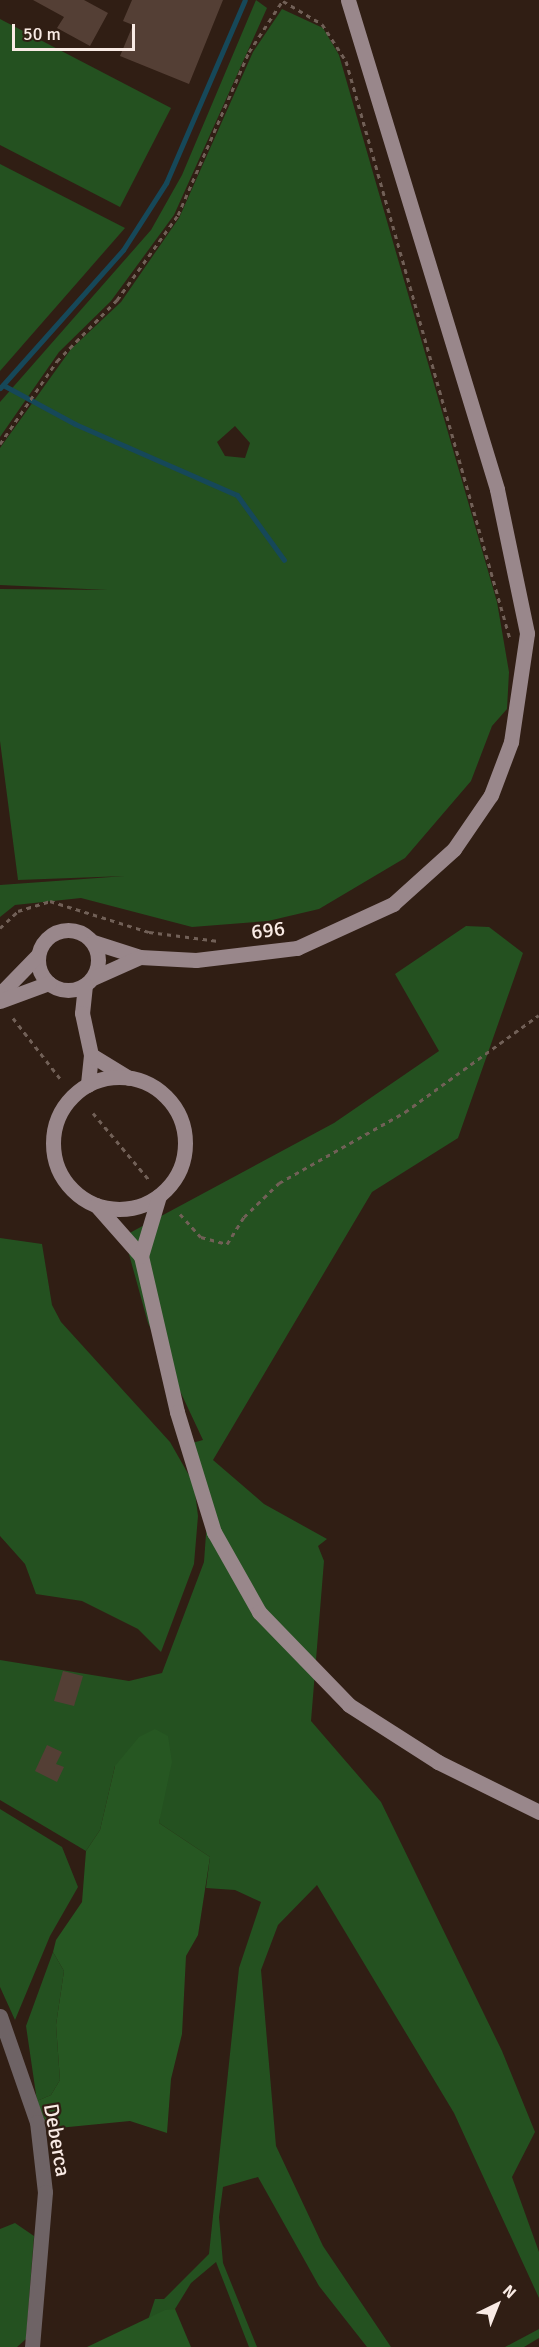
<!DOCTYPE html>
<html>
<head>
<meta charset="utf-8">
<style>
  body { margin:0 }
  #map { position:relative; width:539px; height:2347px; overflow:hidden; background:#301e14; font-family:Signika,sans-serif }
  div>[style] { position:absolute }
  .green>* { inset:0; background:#245120 }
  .forest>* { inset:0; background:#265722 }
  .stream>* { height:5px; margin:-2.5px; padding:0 2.5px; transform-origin:2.5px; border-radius:2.5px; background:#164859 }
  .building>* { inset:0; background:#543f35 }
  .path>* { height:3px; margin-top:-1.5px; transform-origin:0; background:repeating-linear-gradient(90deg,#716057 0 4.5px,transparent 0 9px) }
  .street>* { height:15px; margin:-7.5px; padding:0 7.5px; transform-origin:7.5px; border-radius:7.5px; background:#6e6365 }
  .secondary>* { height:15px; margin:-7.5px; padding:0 7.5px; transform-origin:7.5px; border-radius:7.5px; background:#99878b }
  .secondary>.ring { margin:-7.5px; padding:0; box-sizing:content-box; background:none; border:15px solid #99878b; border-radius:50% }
  span { translate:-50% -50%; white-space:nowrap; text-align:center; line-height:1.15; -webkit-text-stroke:4.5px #301e14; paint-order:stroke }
  .street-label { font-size:21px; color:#f9ebe5 }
  .north { position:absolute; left:467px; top:2275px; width:60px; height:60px; -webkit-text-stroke:4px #301e14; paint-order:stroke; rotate:43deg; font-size:16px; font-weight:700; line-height:24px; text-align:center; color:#f9ebe5 }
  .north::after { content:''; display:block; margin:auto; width:21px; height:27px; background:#f9ebe5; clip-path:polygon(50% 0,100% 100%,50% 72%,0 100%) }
  .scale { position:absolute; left:12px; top:24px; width:123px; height:27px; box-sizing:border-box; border:3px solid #f9ebe5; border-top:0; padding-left:8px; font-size:18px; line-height:21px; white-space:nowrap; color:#f9ebe5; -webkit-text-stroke:4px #301e14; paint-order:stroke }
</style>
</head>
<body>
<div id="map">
  <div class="green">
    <i style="clip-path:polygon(256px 0,267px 8px,174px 215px,111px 301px,59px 352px,0 437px,0 402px,151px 230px,182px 175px)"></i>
    <i style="clip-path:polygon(evenodd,282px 9px,323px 28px,339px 55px,497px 602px,509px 672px,507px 709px,492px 726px,471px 781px,405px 858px,319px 909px,268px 921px,192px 927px,81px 898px,15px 905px,0 917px,0 885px,125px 876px,18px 880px,0 741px,0 589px,108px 590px,0 585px,0 448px,71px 349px,121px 302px,179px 218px,253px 52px,282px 9px,235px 426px,250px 443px,245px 458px,225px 456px,217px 442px,235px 426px)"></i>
    <i style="clip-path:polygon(0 19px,171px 108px,120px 207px,0 145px)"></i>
    <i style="clip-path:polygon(0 164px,125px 228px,0 371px)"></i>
    <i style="clip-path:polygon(466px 926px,489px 927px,523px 953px,458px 1138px,372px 1192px,213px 1460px,264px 1504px,327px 1539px,318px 1546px,324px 1561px,311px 1721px,381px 1802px,502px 2051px,535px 2132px,512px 2177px,539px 2252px,539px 2298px,454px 2113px,317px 1885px,278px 1925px,261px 1970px,276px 2146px,323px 2246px,391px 2347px,367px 2347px,319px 2286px,258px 2177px,223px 2187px,219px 2217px,223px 2263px,257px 2347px,249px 2347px,216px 2262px,191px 2283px,175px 2309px,148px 2320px,155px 2299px,164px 2299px,209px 2254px,239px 1968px,261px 1902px,235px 1890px,206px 1888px,210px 1857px,159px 1823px,162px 1801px,115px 1766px,100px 1830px,86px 1851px,0 1800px,0 1660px,129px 1681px,162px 1673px,204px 1562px,207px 1520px,181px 1446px,203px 1440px,148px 1323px,124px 1236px,334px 1123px,439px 1051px,395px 974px)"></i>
    <i style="clip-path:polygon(0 1238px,42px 1244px,52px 1305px,61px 1322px,170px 1442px,194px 1484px,198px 1516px,194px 1564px,161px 1652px,138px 1629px,82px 1601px,36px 1594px,25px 1564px,0 1536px)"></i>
    <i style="clip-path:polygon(0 1809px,62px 1847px,78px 1887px,50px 1936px,15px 2020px,0 1987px)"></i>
    <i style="clip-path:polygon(53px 1952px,64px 1971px,56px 2025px,60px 2080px,51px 2095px,37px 2101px,26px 2026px)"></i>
    <i style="clip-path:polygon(15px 2223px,34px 2236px,26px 2339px,17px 2347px,0 2347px,0 2229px)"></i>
    <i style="clip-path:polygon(539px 2329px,539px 2338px,524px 2347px,505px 2347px)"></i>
  </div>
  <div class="forest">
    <i style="clip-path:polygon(155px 1729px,168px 1736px,172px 1762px,159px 1823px,210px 1857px,198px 1935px,186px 1956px,182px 2034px,171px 2079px,167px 2133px,130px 2121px,48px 2129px,37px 2101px,51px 2095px,60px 2080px,56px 2025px,64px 1971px,53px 1952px,56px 1940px,82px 1902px,86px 1851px,100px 1830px,115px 1766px,139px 1737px)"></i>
    <i style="clip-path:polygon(175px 2309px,191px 2347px,87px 2347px,165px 2310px)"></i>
  </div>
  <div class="stream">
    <i style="left:3px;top:385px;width:82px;rotate:28.4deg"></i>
    <i style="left:75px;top:424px;width:177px;rotate:23.7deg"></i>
    <i style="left:237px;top:495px;width:80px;rotate:54.1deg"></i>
    <i style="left:0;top:388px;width:185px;rotate:-48.3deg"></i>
    <i style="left:123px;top:250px;width:80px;rotate:-57.3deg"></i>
    <i style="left:166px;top:183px;width:199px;rotate:-66.7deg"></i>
  </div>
  <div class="building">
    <i style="clip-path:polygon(33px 0,84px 0,108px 13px,90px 46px,57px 28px,64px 17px)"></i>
    <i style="clip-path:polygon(132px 0,223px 0,189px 84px,120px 56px,133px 25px,123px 21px)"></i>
    <i style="clip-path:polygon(63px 1671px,83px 1676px,74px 1706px,54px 1701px)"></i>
    <i style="clip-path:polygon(47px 1745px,62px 1752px,56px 1764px,64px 1767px,57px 1782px,35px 1771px)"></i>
  </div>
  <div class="path">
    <i style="left:283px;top:1px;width:45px;rotate:30.5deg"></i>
    <i style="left:322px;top:24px;width:44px;rotate:57deg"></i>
    <i style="left:346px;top:61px;width:601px;rotate:74.16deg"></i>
    <i style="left:0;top:444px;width:101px;rotate:-55.5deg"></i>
    <i style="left:57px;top:361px;width:86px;rotate:-45.5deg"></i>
    <i style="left:117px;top:300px;width:105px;rotate:-54.3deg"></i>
    <i style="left:178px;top:215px;width:178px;rotate:-66.5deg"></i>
    <i style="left:249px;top:52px;width:62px;rotate:-56.8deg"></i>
    <i style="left:0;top:928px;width:25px;rotate:-43deg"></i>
    <i style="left:18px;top:911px;width:34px;rotate:-17deg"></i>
    <i style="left:50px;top:901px;width:104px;rotate:17.4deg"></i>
    <i style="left:149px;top:932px;width:70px;rotate:7.4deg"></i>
    <i style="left:13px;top:1018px;width:80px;rotate:52.1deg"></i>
    <i style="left:93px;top:1113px;width:89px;rotate:50deg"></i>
    <i style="left:180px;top:1214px;width:31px;rotate:48deg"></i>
    <i style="left:201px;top:1237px;width:27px;rotate:15deg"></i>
    <i style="left:227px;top:1244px;width:32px;rotate:-58deg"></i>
    <i style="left:244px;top:1217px;width:49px;rotate:-44.2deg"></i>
    <i style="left:279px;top:1183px;width:145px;rotate:-29.4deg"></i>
    <i style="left:405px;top:1112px;width:165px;rotate:-35.9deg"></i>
  </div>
  <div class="street">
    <i style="left:0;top:2016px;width:112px;rotate:70.8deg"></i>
    <i style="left:37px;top:2122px;width:70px;rotate:83.5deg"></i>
    <i style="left:45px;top:2192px;width:156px;rotate:94.8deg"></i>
  </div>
  <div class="secondary">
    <i class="ring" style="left:38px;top:930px;width:45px;height:45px"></i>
    <i style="left:93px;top:942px;width:49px;rotate:17.7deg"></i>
    <i style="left:140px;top:957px;width:56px;rotate:3.1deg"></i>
    <i style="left:196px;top:960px;width:102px;rotate:-6.8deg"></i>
    <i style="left:297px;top:948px;width:106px;rotate:-24.6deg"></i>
    <i style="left:393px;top:904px;width:82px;rotate:-42deg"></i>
    <i style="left:454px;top:849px;width:65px;rotate:-55.6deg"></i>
    <i style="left:491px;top:795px;width:57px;rotate:-69.3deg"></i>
    <i style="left:511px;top:742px;width:110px;rotate:-81.6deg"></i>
    <i style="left:527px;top:633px;width:147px;rotate:-101.8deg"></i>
    <i style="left:497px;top:489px;width:511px;rotate:-106.95deg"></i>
    <i style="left:93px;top:978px;width:51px;rotate:-24.1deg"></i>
    <i style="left:85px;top:985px;width:28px;rotate:96deg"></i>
    <i style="left:82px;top:1013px;width:43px;rotate:77.9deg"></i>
    <i style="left:91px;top:1055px;width:30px;rotate:96deg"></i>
    <i style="left:0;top:994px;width:54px;rotate:-45.7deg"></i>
    <i style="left:0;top:1001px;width:52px;rotate:-20.2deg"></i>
    <i style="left:91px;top:1055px;width:44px;rotate:31.2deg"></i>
    <i class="ring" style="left:53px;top:1077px;width:117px;height:117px"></i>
    <i style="left:96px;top:1205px;width:68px;rotate:48.6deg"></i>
    <i style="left:141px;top:1256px;width:160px;rotate:77deg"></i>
    <i style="left:177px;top:1412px;width:126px;rotate:72.9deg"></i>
    <i style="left:214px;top:1532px;width:92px;rotate:60.6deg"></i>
    <i style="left:259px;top:1612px;width:129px;rotate:45.9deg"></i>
    <i style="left:349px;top:1705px;width:106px;rotate:32.6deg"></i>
    <i style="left:438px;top:1762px;width:113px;rotate:26.3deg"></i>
    <i style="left:141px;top:1256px;width:63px;rotate:-73.3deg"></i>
  </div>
  <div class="street-label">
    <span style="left:268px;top:930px;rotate:-7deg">696</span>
    <span style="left:57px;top:2140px;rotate:80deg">Deberca</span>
  </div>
  <div class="north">N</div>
  <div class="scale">50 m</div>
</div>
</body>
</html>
